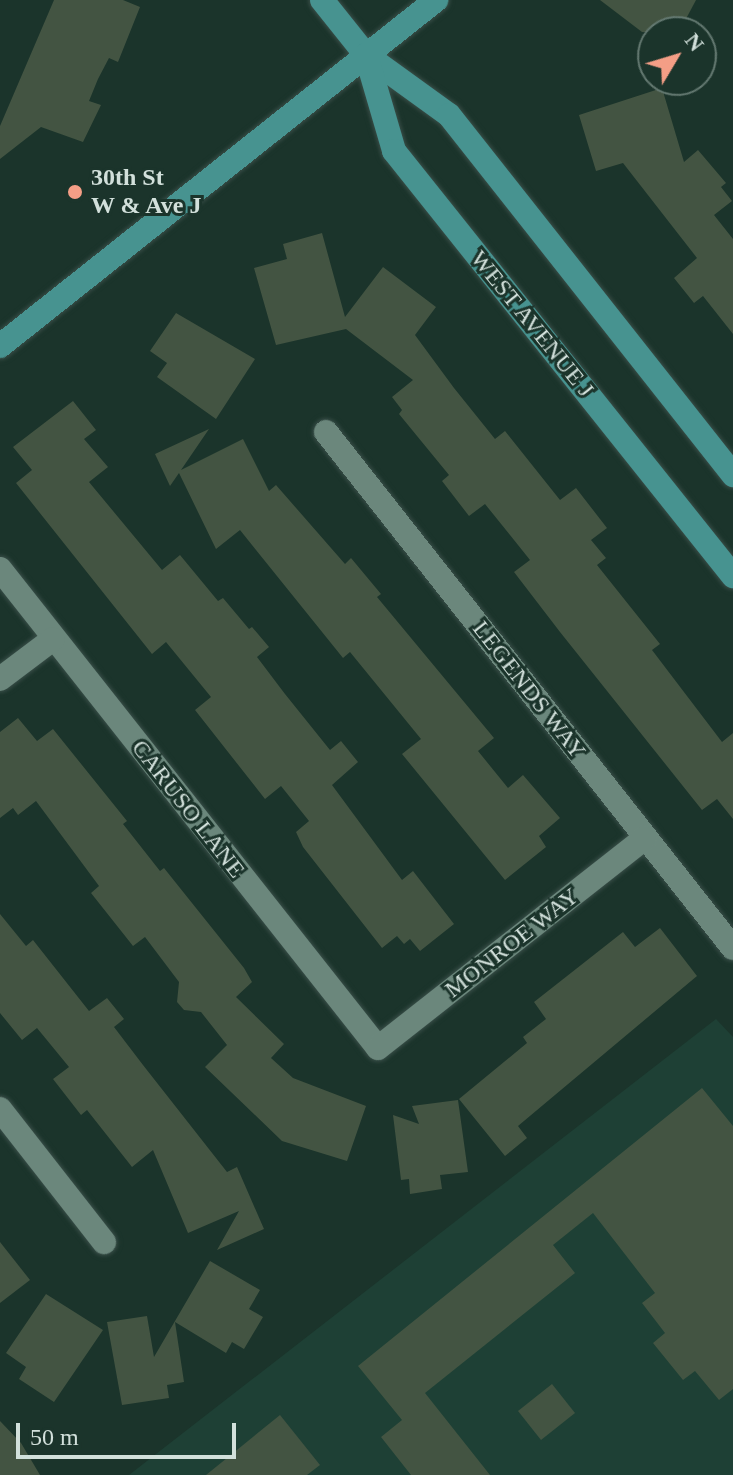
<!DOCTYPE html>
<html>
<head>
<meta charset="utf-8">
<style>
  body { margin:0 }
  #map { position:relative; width:733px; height:1475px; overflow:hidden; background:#1b342b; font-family:Georgia,serif }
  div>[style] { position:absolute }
  .built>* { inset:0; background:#1e4035 }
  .building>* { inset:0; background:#435442 }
  .roads { filter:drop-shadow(0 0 2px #394e48) drop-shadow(0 0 2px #394e48) }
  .minor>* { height:24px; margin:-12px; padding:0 12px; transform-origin:12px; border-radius:12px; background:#6b877c }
  .major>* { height:24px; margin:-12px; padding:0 12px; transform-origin:12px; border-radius:12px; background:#479390 }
  .dots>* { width:22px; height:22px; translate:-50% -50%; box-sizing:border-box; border:4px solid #1b342b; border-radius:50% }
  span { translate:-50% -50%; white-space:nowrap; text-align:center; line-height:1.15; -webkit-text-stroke:6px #1b342b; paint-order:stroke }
  .poi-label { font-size:24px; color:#d2e0db; font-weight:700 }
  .left { translate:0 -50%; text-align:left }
  .street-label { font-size:24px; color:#d2e0db }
  .north { position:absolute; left:637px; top:16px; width:80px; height:80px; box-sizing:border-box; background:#1b342b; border:2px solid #647971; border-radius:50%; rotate:52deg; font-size:22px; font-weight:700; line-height:32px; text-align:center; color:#d2e0db }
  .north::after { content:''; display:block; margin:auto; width:28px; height:36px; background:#f49e86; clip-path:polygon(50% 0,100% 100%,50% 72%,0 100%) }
  .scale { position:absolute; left:16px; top:1423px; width:220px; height:36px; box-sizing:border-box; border:4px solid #d2e0db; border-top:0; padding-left:10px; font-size:24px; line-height:28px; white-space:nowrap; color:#d2e0db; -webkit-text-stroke:6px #1b342b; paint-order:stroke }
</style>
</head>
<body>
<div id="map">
  <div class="built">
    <i style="clip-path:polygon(716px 1019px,733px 1037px,733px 1475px,129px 1475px)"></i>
  </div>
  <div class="building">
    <i style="clip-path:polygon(54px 0,123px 0,140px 7px,118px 62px,109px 58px,98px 79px,89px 101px,101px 105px,83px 142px,41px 127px,0 159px,0 126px)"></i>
    <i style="clip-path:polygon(600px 0,696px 0,679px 32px,642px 32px)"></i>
    <i style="clip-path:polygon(662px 88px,684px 162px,698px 150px,726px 183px,721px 187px,732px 201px,714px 215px,733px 239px,733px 334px,703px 296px,694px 303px,674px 278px,697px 258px,623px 163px,596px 171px,579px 115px)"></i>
    <i style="clip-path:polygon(322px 233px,345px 317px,383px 267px,436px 307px,415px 335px,454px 388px,495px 439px,505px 431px,560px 500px,576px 488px,607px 528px,591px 540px,606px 558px,597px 565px,660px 644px,652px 650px,722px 742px,733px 733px,733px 819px,717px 799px,702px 810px,560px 632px,514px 572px,530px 560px,485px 504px,469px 516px,442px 481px,449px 475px,399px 414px,402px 410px,392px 397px,413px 380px,346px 329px,276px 345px,254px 268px,287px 259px,283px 244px)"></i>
    <i style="clip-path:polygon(176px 313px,255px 359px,216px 419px,157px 377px,167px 363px,150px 351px)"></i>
    <i style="clip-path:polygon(73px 401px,96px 430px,84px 439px,108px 467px,89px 482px,162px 570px,180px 555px,218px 601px,223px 598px,249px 629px,252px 627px,269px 647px,257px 657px,285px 694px,330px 750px,341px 741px,358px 762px,332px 785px,402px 880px,413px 871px,454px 924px,420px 951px,410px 939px,404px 944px,397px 936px,382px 948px,303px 847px,296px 832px,309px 821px,281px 786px,265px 799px,195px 710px,211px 697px,166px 642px,152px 654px,16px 483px,32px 470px,13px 447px)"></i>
    <i style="clip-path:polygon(209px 429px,181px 470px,243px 439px,269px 491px,276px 485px,345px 564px,351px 558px,381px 594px,377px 597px,494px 738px,478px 751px,508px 788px,523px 775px,560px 818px,539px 836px,546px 847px,505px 880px,402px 754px,421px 739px,350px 652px,343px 658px,240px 530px,216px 549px,179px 473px,170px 486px,155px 454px)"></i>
    <i style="clip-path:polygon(18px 718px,37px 741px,53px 729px,127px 821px,123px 824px,160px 871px,164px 868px,244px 968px,252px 982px,236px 997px,284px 1044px,271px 1058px,293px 1078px,366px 1106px,347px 1161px,282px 1141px,205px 1067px,227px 1045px,201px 1012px,184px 1010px,177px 1002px,179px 982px,145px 937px,133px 946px,91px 893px,99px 886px,36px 801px,18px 815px,13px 808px,0 818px,0 732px)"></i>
    <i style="clip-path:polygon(0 914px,26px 946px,33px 940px,89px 1011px,107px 998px,124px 1019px,114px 1027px,143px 1065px,227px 1172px,237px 1167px,264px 1229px,217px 1250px,239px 1211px,188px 1233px,153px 1150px,132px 1167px,87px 1110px,81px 1115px,53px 1079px,69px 1067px,37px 1028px,22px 1040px,0 1013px)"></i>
    <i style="clip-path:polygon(660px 928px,697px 976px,518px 1126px,527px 1138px,505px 1156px,459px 1099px,527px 1043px,523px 1037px,546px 1019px,534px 1002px,623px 932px,635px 947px)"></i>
    <i style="clip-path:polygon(702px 1088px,733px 1126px,733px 1389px,719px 1400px,695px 1371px,683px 1380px,653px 1343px,665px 1333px,642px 1303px,655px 1293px,593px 1213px,553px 1245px,575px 1273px,425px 1393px,490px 1475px,411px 1475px,381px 1437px,402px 1420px,358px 1366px)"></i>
    <i style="clip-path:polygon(458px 1100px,468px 1172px,440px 1175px,442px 1189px,410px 1194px,409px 1179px,401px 1180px,393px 1115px,419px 1124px,412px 1106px)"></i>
    <i style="clip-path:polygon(0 1242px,30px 1280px,0 1303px)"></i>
    <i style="clip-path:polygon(210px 1261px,260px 1290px,249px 1309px,263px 1317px,244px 1349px,232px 1342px,226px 1353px,175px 1322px,184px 1382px,167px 1385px,169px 1398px,122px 1405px,107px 1322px,147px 1316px,154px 1357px)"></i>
    <i style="clip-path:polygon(46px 1294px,103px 1330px,54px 1402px,19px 1379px,26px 1367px,6px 1353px)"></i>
    <i style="clip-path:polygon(552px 1384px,575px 1413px,541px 1440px,518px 1411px)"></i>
    <i style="clip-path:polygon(280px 1415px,320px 1465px,307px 1475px,206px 1475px)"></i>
    <i style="clip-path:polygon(0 1421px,21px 1443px,40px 1475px,0 1475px)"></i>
  </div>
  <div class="roads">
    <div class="minor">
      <i style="left:326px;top:432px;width:657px;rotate:51.74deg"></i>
      <i style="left:0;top:569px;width:610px;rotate:51.72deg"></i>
      <i style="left:378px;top:1048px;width:340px;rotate:-38.2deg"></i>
      <i style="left:0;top:679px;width:66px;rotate:-37deg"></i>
      <i style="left:0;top:1109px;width:169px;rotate:52deg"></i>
    </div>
    <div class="major">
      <i style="left:322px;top:0;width:70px;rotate:51.3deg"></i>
      <i style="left:366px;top:55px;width:102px;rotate:35.9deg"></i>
      <i style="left:449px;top:115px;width:459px;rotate:51.7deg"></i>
      <i style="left:366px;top:55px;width:100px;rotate:73.7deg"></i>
      <i style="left:394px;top:151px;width:544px;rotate:51.42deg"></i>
      <i style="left:0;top:346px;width:557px;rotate:-38.43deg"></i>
    </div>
  </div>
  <div class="dots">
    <i style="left:75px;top:192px;background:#f49e86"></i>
  </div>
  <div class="poi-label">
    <span class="left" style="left:91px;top:192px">30th St<br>W &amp; Ave J</span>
  </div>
  <div class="street-label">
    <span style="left:532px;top:324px;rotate:51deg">WEST AVENUE J</span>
    <span style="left:529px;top:690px;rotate:52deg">LEGENDS WAY</span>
    <span style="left:188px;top:809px;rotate:52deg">CARUSO LANE</span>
    <span style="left:512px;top:943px;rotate:-38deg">MONROE WAY</span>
  </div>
  <div class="north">N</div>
  <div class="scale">50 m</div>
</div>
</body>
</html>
